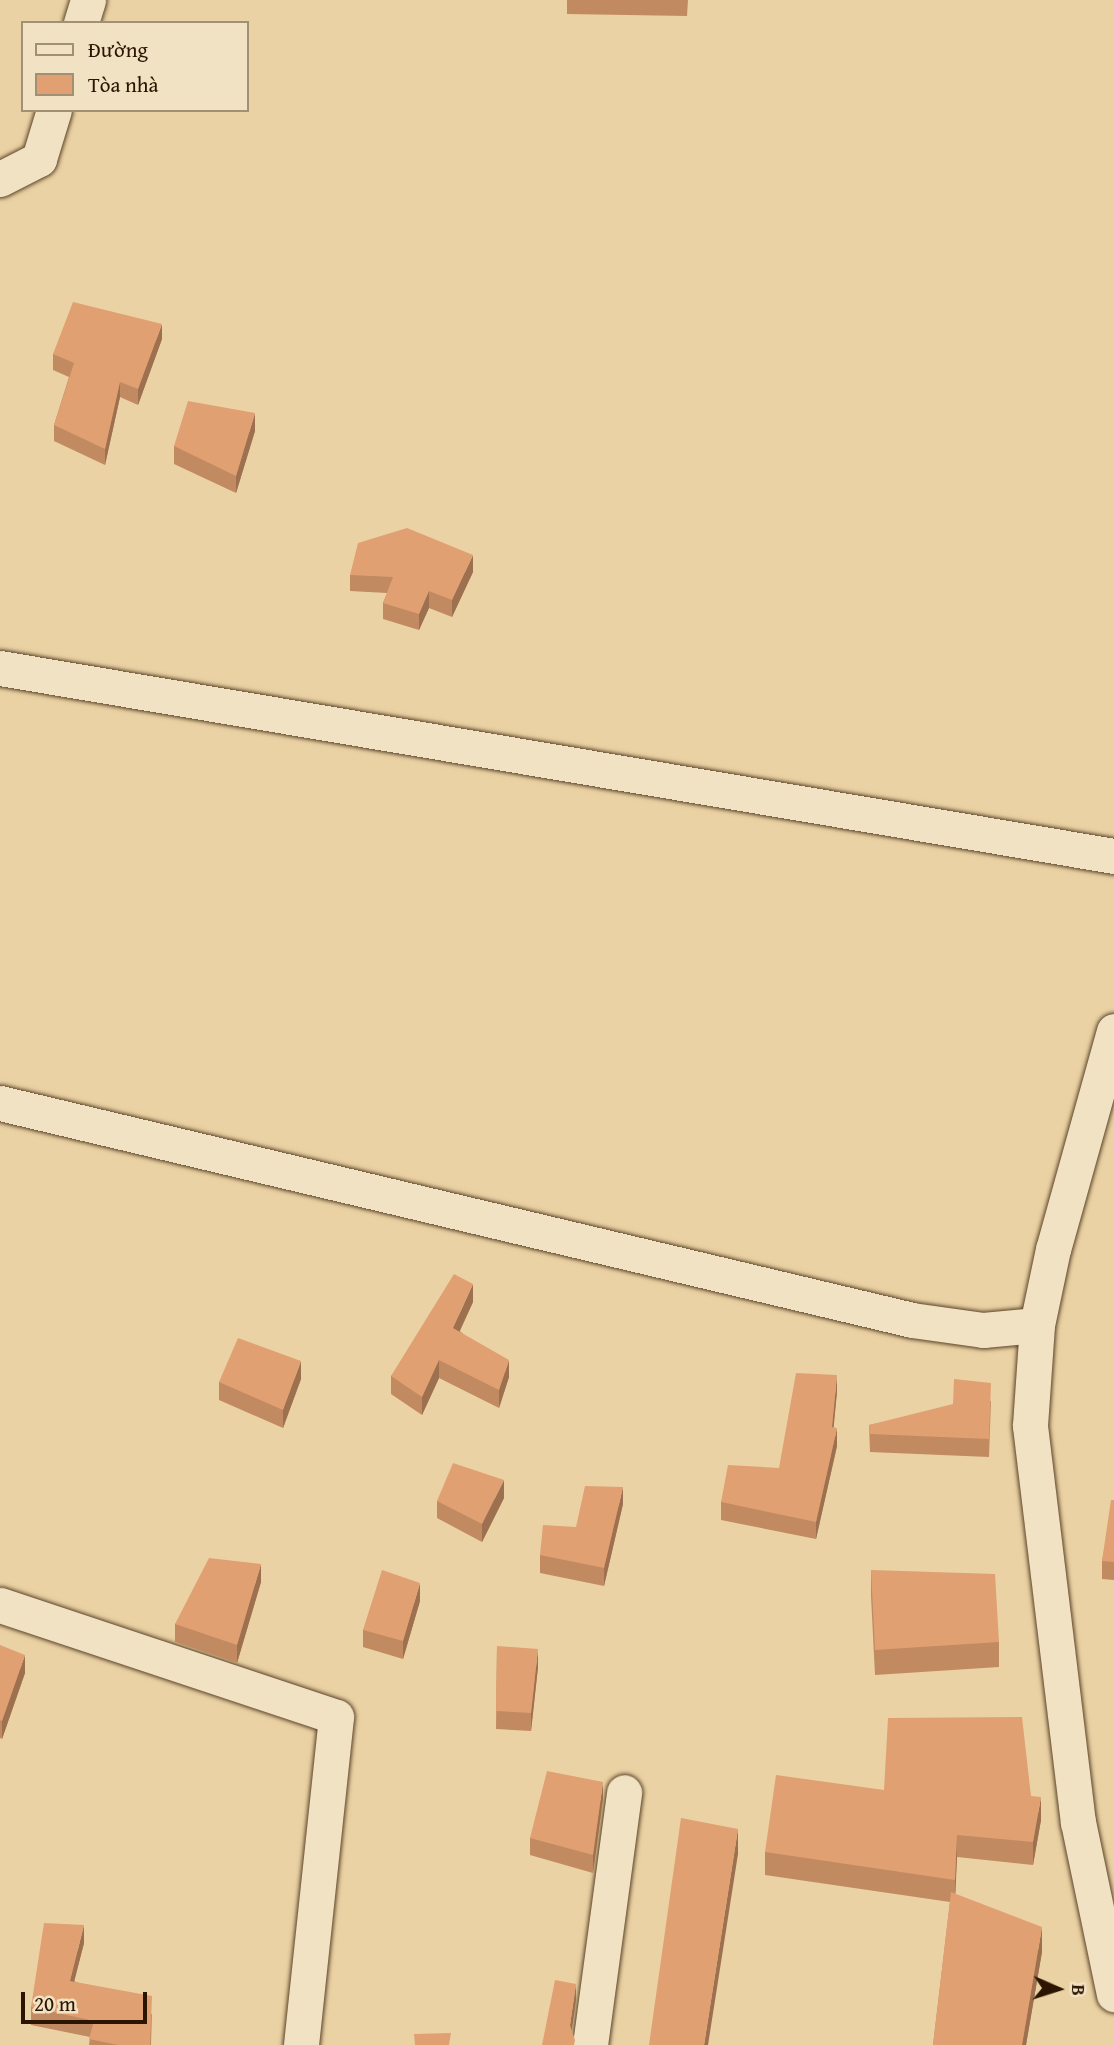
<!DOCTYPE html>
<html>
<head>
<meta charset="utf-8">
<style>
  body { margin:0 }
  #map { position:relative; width:1114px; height:2045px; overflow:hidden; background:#ebd2a4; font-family:"Gentium Book Plus",serif }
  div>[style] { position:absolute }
  .roads { filter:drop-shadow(0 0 2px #5b4429) drop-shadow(0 0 2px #5b4429) }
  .minor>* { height:35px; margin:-17.5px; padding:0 17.5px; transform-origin:17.5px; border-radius:17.5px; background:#f2e2c4 }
  .wall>* { inset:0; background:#c18a61 }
  .shaded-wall>* { inset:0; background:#9d704f }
  .building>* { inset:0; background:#e0a071 }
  span { translate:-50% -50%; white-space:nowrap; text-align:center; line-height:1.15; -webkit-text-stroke:7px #f2e2c4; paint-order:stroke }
  .legend { position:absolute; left:21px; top:21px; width:228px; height:91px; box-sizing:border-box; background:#f2e2c4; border:2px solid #a29076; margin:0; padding:9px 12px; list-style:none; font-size:21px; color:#2b1400 }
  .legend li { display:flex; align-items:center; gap:14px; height:35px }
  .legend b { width:35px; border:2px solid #a29076 }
  .north { position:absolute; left:1023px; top:1954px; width:70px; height:70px; -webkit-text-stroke:5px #f2e2c4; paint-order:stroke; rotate:93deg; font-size:19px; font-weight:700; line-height:28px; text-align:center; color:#2b1400 }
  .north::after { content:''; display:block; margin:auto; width:24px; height:32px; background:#2b1400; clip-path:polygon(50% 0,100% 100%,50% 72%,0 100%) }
  .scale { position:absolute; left:21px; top:1992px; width:126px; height:32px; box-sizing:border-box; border:4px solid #2b1400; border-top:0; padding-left:9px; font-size:21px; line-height:24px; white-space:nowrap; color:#2b1400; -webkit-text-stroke:5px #f2e2c4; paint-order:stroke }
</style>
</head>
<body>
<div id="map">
  <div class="roads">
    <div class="minor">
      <i style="left:81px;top:23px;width:24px;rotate:-73deg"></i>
      <i style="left:0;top:179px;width:44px;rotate:-27.1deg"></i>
      <i style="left:39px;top:159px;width:51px;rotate:-73deg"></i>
      <i style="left:0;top:668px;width:1130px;rotate:9.58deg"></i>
      <i style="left:1114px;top:1031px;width:226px;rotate:105.6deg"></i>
      <i style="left:1053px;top:1249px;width:78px;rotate:101.9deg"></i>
      <i style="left:1037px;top:1325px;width:101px;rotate:94deg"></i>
      <i style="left:1030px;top:1426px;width:399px;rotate:83.1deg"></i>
      <i style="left:1078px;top:1822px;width:176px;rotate:78.2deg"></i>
      <i style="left:0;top:1103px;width:937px;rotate:13.38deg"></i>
      <i style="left:912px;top:1320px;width:72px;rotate:8deg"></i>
      <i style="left:983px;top:1330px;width:54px;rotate:-5.3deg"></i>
      <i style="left:0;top:1605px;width:354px;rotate:18.4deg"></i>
      <i style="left:336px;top:1717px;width:330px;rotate:96.1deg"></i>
      <i style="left:590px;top:2045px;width:255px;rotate:-82.3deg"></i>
    </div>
  </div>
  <div class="wall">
    <i style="clip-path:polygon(567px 0,688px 0,687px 16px,567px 14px)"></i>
    <i style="clip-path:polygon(162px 339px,138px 405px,120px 397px,105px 465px,54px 441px,54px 425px,69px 377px,53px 370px,53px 354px)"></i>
    <i style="clip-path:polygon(255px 431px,236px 493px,174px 464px,174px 446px)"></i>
    <i style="clip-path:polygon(473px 572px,452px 617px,429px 608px,419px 630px,383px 619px,383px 603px,387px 593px,350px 591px,350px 575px)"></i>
    <i style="clip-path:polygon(473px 1302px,460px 1331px,509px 1377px,499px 1408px,439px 1378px,422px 1415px,391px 1394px,391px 1376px)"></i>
    <i style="clip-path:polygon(301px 1379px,283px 1428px,219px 1400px,219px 1382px)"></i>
    <i style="clip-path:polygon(837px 1392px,833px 1427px,837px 1446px,816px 1539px,721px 1520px,721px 1502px,779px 1468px)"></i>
    <i style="clip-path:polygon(991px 1401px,989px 1457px,870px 1452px,869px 1425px)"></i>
    <i style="clip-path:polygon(504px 1498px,482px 1542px,437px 1518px,437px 1501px)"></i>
    <i style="clip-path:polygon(1114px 1500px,1114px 1580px,1102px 1579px,1102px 1561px)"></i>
    <i style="clip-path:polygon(623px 1504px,604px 1586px,540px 1573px,540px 1555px,576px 1527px)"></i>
    <i style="clip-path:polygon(871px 1570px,999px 1642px,999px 1667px,875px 1675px,871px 1596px)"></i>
    <i style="clip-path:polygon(261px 1582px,237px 1663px,175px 1642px,175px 1624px)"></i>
    <i style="clip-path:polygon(420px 1601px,403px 1659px,363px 1647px,363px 1630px)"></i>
    <i style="clip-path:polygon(0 1645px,25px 1673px,2px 1739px,0 1738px)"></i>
    <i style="clip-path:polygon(497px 1646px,538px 1667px,531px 1731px,496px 1729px)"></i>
    <i style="clip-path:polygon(884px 1790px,1031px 1796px,1041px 1820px,1033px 1865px,957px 1857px,955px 1894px,1042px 1952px,1026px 2045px,933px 2045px,950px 1902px,765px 1875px,765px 1852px)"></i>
    <i style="clip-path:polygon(603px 1799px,593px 1873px,530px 1855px,530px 1838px)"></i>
    <i style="clip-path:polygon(84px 1943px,74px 1981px,152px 2014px,151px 2045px,89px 2045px,90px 2037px,31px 2025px,31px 2007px)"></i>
  </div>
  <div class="shaded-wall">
    <i style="clip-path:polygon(162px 324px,162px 339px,138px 405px,138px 389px)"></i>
    <i style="clip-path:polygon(120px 382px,120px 397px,105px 465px,105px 449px)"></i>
    <i style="clip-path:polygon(255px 413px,255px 431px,236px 493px,236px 476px)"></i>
    <i style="clip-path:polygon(473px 555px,473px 572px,452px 617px,452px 600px)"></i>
    <i style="clip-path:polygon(429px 591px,429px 608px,419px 630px,419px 614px)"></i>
    <i style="clip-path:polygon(473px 1284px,473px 1302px,453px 1345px,453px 1328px)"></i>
    <i style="clip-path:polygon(439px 1360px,439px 1378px,422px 1415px,422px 1397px)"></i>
    <i style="clip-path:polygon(509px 1360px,509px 1377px,499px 1408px,499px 1390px)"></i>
    <i style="clip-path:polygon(301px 1361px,301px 1379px,283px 1428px,283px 1410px)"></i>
    <i style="clip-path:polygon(837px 1375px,837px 1392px,832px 1445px,832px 1427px)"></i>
    <i style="clip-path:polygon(837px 1428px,837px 1446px,816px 1539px,816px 1522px)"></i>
    <i style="clip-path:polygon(504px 1480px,504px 1498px,482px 1542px,482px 1524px)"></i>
    <i style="clip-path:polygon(623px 1487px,623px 1504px,604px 1586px,604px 1568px)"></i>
    <i style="clip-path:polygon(261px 1564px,261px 1582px,237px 1663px,237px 1645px)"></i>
    <i style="clip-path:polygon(420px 1583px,420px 1601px,403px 1659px,403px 1641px)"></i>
    <i style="clip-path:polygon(538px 1649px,538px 1667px,531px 1731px,531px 1713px)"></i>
    <i style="clip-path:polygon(25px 1655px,25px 1673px,2px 1739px,2px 1721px)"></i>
    <i style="clip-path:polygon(603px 1782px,603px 1799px,593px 1873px,593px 1855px)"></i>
    <i style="clip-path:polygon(1041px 1797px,1041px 1820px,1033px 1865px,1033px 1842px)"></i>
    <i style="clip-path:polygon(738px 1829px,738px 1854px,708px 2045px,704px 2045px)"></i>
    <i style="clip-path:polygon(957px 1835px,957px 1857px,955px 1903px,955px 1880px)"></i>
    <i style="clip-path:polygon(84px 1925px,84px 1943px,70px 1998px,70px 1981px)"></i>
    <i style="clip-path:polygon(1042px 1927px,1042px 1952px,1026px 2045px,1022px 2045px)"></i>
    <i style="clip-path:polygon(576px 1984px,576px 2001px,570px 2043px,570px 2025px)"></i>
  </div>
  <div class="building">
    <i style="clip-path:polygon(73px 302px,162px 324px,138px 389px,120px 382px,105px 449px,54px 425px,74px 363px,53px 354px)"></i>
    <i style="clip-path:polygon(188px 401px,255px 413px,236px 476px,174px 446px)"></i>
    <i style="clip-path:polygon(407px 528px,473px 555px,452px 600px,429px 591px,419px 614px,383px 603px,393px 577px,350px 575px,358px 543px)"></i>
    <i style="clip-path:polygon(454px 1274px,473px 1284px,453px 1328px,509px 1360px,499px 1390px,439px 1360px,422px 1397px,391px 1376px)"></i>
    <i style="clip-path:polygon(238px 1338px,301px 1361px,283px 1410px,219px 1382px)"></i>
    <i style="clip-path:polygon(796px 1373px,837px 1375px,832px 1427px,837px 1428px,816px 1522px,721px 1502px,728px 1465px,779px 1468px)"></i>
    <i style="clip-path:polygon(954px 1379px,991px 1383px,989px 1439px,870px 1434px,869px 1425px,953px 1404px)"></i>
    <i style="clip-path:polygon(453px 1463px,504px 1480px,482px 1524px,437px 1501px)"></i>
    <i style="clip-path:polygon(585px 1486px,623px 1487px,604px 1568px,540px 1555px,543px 1525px,576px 1527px)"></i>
    <i style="clip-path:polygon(1111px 1500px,1114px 1500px,1114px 1562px,1102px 1561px)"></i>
    <i style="clip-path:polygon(209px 1558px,261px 1564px,237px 1645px,175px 1624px)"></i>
    <i style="clip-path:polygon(382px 1570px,420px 1583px,403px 1641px,363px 1630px)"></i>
    <i style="clip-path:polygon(871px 1570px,995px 1574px,999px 1642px,875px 1650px)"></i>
    <i style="clip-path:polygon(0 1645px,25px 1655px,2px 1721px,0 1720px)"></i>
    <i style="clip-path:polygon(497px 1646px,538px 1649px,531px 1713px,496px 1711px)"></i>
    <i style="clip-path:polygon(1022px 1717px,1031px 1796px,1041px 1797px,1033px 1842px,957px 1835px,955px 1880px,765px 1852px,776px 1775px,884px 1790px,888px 1718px)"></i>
    <i style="clip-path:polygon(547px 1771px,603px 1782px,593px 1855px,530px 1838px)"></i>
    <i style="clip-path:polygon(681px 1818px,738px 1829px,704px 2045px,649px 2045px)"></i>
    <i style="clip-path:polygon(951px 1892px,1042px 1927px,1022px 2045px,933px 2045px)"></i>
    <i style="clip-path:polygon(44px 1923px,84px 1925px,70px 1981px,152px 1996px,150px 2045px,118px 2045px,89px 2039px,94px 2021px,31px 2007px)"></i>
    <i style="clip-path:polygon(555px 1980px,576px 1984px,570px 2025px,575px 2040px,574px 2045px,542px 2045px)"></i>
    <i style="clip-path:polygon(451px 2033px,449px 2045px,344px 2045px,415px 2045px,414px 2034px)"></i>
  </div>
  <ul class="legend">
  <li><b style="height:9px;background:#f2e2c4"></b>Đường</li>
  <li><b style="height:19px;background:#e0a071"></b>Tòa nhà</li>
  </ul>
  <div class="north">B</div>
  <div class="scale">20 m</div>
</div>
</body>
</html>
